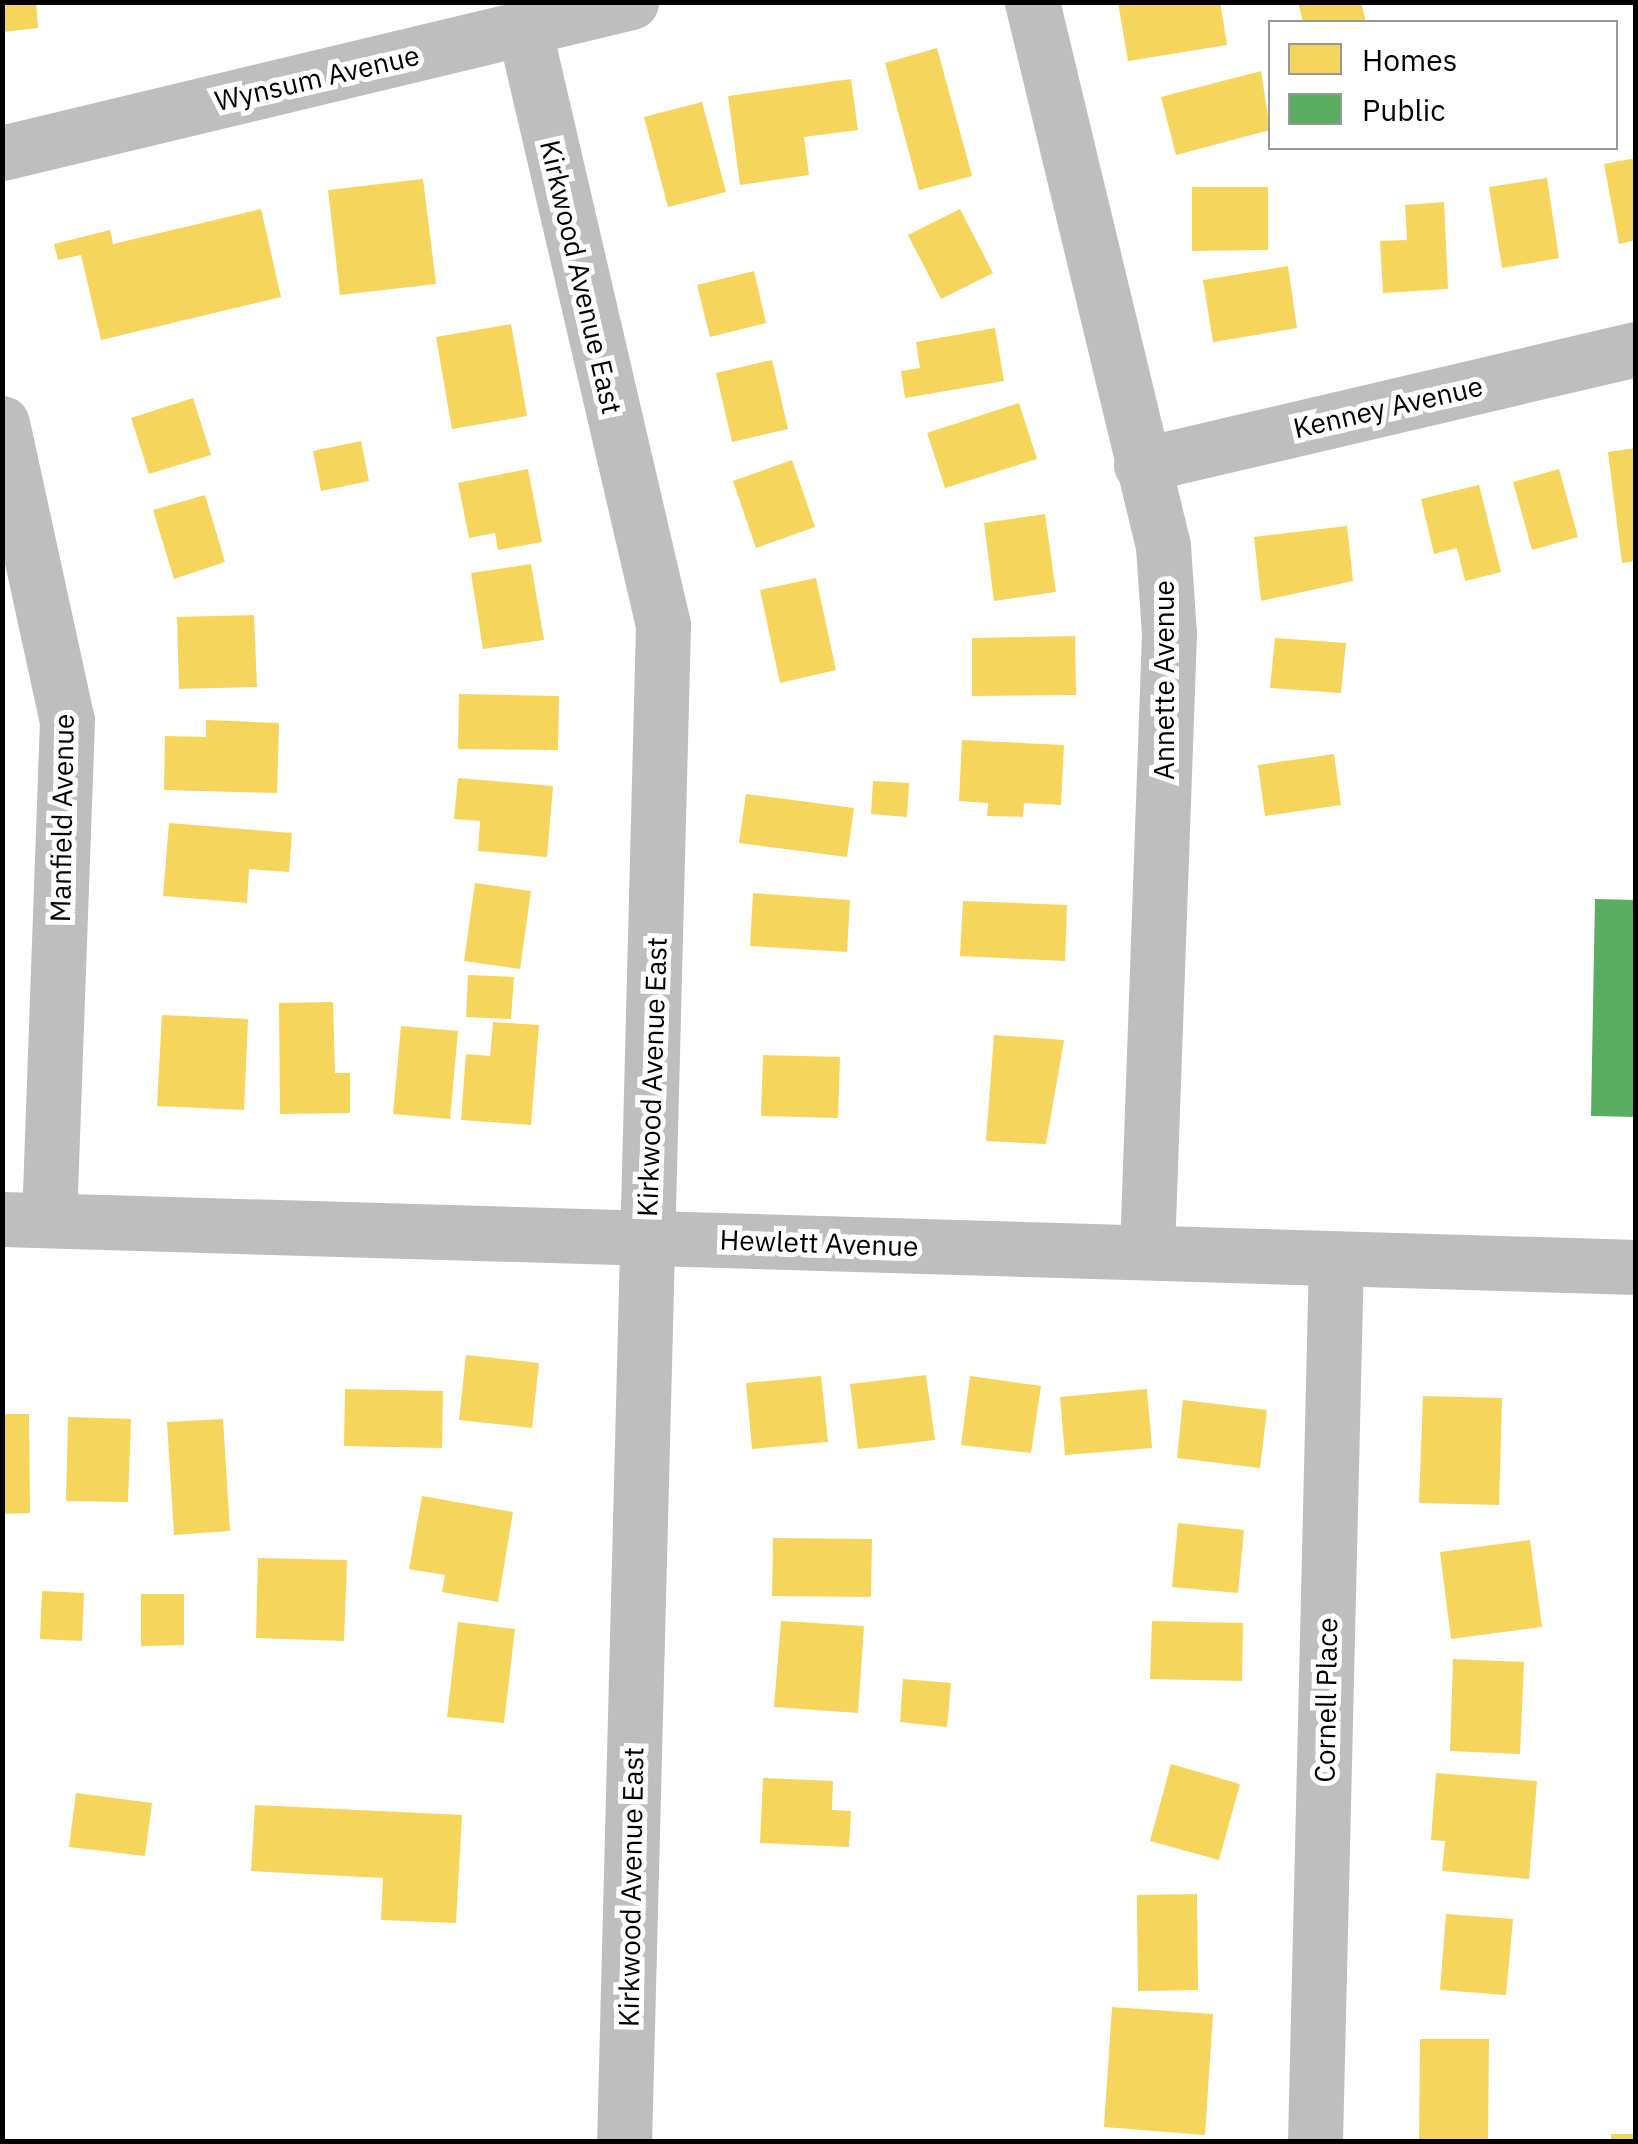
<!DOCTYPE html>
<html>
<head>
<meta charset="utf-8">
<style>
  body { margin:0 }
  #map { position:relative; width:1638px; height:2144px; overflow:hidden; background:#fff; font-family:"IBM Plex Sans",sans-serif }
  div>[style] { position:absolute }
  .homes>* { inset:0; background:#f6d55c }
  .public>* { inset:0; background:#5aae61 }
  .minor>* { height:55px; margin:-27.5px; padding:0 27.5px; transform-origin:27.5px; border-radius:27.5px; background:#bebebe }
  span { translate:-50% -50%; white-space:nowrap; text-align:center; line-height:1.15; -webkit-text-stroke:10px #fff; paint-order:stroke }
  .street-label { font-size:28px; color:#000 }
  .frame { position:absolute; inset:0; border:5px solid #000; pointer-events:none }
  .legend { position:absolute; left:1268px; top:20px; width:350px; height:130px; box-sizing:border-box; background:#fff; border:2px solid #999; margin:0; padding:12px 18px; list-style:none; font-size:30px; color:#000 }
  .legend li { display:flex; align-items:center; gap:20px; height:50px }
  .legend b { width:50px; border:2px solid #999 }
</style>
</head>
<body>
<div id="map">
  <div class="homes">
    <i style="clip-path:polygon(2px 2px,36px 2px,38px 28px,3px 32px)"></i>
    <i style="clip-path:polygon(1118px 2px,1220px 2px,1227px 45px,1128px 61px)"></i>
    <i style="clip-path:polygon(1298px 2px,1361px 2px,1366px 22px,1303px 22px)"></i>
    <i style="clip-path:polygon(937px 48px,972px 176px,919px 190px,885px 63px)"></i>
    <i style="clip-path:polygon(1261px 71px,1270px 130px,1176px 155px,1161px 97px)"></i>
    <i style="clip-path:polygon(851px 79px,858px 130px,804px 137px,809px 175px,740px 185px,728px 96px)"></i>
    <i style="clip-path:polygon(702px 102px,726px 192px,668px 207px,644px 117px)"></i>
    <i style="clip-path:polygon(1636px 158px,1636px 240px,1619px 244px,1604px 164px)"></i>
    <i style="clip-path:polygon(1547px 178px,1559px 258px,1502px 268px,1489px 187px)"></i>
    <i style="clip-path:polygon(423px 179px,436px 284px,340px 295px,328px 190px)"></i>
    <i style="clip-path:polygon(1192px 187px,1268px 187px,1268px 250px,1192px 251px)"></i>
    <i style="clip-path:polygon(1444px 202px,1448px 289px,1383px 293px,1380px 241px,1407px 240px,1405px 205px)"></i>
    <i style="clip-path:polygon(261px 209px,281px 297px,101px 340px,81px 255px,58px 260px,54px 244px,110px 230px,113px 244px)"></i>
    <i style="clip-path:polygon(960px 209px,993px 273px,941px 299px,908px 235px)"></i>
    <i style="clip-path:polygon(1288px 266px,1297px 328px,1213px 342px,1203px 280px)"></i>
    <i style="clip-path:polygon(754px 271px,766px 323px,710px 337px,697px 285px)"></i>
    <i style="clip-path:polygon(511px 324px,527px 416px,452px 429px,436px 337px)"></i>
    <i style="clip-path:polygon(995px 328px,1004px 381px,905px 398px,901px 371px,920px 368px,916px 342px)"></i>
    <i style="clip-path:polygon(772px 360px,788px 429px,732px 442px,716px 373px)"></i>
    <i style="clip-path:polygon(193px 398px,211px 455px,149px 474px,131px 418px)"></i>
    <i style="clip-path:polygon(1019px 403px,1037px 459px,945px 488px,927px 433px)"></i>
    <i style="clip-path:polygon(361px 441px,369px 481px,321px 491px,313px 451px)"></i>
    <i style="clip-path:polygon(1636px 448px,1636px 561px,1622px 563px,1608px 452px)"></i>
    <i style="clip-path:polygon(792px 460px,815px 527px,756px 548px,733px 481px)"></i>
    <i style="clip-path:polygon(528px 469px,542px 542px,498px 550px,495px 533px,469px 538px,458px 483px)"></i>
    <i style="clip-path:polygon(1559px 469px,1578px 537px,1532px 550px,1513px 482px)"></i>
    <i style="clip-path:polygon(1479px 485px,1501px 572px,1465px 581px,1457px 548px,1434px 554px,1421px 499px)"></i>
    <i style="clip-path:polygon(205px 495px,225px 562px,174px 579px,153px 510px)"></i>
    <i style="clip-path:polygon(1045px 514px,1056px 592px,994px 601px,984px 523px)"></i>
    <i style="clip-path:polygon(1347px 526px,1353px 581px,1261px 601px,1254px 537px)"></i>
    <i style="clip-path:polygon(531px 564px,544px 640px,483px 649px,471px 573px)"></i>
    <i style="clip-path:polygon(816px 578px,836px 670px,780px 683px,760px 590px)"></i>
    <i style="clip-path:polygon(254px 615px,257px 687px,179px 689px,177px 617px)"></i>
    <i style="clip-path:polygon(1075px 636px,1076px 695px,972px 696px,972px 638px)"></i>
    <i style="clip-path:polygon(1275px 638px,1346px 643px,1341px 693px,1270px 688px)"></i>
    <i style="clip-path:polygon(459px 694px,559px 696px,558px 750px,458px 749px)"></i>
    <i style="clip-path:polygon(206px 720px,279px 723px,277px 793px,164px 790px,165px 736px,206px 737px)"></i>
    <i style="clip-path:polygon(962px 740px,1064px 745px,1061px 805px,1024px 803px,1023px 817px,987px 816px,988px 803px,959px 801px)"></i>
    <i style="clip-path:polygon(1334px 754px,1341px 805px,1265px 816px,1258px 765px)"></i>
    <i style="clip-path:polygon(458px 778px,553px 786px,547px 857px,478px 851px,480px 821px,454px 819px)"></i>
    <i style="clip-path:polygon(873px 781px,909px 783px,907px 817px,871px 814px)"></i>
    <i style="clip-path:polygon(746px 794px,854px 808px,847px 857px,739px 843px)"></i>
    <i style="clip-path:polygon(169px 823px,292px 833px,289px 872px,249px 869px,247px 903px,163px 896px)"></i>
    <i style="clip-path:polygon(475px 883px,531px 891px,520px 969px,464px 961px)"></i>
    <i style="clip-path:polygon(753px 893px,850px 900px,847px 952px,750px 946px)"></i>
    <i style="clip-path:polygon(963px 901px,1067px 905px,1065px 961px,960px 956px)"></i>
    <i style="clip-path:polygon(468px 975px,514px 977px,511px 1019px,466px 1017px)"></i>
    <i style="clip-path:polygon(333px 1002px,335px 1073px,350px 1073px,350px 1113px,280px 1114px,279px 1003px)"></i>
    <i style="clip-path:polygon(162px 1015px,248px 1019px,244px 1110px,157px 1106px)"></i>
    <i style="clip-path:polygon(493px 1022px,539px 1025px,531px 1125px,461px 1120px,466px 1054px,490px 1056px)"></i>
    <i style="clip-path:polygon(401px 1026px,458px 1031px,450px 1119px,393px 1114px)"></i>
    <i style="clip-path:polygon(994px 1035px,1064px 1040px,1046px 1144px,986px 1141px)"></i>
    <i style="clip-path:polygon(763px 1055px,840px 1057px,838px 1118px,761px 1116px)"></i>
    <i style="clip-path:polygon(466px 1355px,539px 1363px,532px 1428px,459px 1420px)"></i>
    <i style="clip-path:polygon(926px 1375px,935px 1440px,858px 1449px,850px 1384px)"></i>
    <i style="clip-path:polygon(821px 1376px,828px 1442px,752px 1449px,746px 1383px)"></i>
    <i style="clip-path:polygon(970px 1376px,1041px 1386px,1031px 1453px,961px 1445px)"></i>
    <i style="clip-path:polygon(345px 1389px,443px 1391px,442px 1448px,344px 1446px)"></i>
    <i style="clip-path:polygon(1147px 1389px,1152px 1448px,1065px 1455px,1060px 1397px)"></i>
    <i style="clip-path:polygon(1423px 1396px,1502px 1398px,1499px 1505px,1419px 1503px)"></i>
    <i style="clip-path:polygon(1183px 1400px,1267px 1410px,1260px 1468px,1177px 1458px)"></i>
    <i style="clip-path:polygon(2px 1414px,29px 1414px,30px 1513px,2px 1514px)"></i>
    <i style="clip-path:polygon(68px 1417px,131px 1419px,128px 1502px,66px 1501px)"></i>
    <i style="clip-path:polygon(223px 1419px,230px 1531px,174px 1535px,167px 1422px)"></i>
    <i style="clip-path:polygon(422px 1496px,513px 1512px,498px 1602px,442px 1592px,445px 1575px,409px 1569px)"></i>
    <i style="clip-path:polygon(1178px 1523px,1244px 1530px,1238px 1593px,1172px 1587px)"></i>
    <i style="clip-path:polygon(773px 1538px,872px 1539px,871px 1597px,772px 1596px)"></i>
    <i style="clip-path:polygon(1530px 1540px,1542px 1627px,1451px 1639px,1440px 1552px)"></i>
    <i style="clip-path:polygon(258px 1558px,347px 1560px,344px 1641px,256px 1638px)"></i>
    <i style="clip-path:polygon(42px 1591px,84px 1593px,82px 1641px,40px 1639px)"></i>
    <i style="clip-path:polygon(141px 1594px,184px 1594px,184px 1645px,141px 1646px)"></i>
    <i style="clip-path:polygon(781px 1621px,864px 1626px,858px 1713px,774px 1707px)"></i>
    <i style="clip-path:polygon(1152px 1621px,1243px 1623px,1242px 1681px,1150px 1679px)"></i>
    <i style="clip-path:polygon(458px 1622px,515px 1629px,504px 1723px,447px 1717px)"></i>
    <i style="clip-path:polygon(1453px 1659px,1524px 1662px,1520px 1754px,1450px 1751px)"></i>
    <i style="clip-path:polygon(903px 1679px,951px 1683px,947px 1727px,900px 1722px)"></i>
    <i style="clip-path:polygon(1171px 1764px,1240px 1784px,1219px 1860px,1150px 1841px)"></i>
    <i style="clip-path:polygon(1436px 1773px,1537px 1781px,1529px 1879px,1442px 1871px,1445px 1841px,1431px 1840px)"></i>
    <i style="clip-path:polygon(763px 1778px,833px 1781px,832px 1810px,851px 1811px,849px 1847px,760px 1843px)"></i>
    <i style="clip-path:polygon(76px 1793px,152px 1803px,145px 1856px,69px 1847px)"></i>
    <i style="clip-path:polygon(255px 1805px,462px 1815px,456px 1923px,381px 1920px,383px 1878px,251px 1871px)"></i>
    <i style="clip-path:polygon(1197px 1894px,1198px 1990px,1138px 1991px,1137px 1895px)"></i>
    <i style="clip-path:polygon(1446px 1914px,1513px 1919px,1506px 1995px,1440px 1990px)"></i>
    <i style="clip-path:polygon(1112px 2007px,1213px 2014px,1205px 2135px,1104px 2127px)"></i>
    <i style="clip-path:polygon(1420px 2039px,1489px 2039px,1488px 2142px,1419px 2142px)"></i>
    <i style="clip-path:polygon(1611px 2134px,1636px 2134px,1636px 2142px,1611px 2142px)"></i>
  </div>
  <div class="public">
    <i style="clip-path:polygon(1595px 899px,1636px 900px,1636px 1117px,1591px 1116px)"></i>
  </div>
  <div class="minor">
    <i style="left:1032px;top:2px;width:560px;rotate:76.46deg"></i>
    <i style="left:1163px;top:546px;width:87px;rotate:86.1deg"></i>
    <i style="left:1169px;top:633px;width:619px;rotate:92.04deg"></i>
    <i style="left:524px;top:28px;width:613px;rotate:76.89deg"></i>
    <i style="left:663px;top:625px;width:1518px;rotate:91.47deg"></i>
    <i style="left:2px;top:153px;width:647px;rotate:-13.5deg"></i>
    <i style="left:2px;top:423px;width:304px;rotate:77.7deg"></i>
    <i style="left:67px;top:720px;width:500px;rotate:92.06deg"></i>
    <i style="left:1141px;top:465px;width:508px;rotate:-13.19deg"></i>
    <i style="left:2px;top:1219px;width:1635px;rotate:1.68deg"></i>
    <i style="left:1315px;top:2142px;width:883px;rotate:-88.64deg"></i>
  </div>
  <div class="street-label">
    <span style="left:317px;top:78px;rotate:-13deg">Wynsum Avenue</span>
    <span style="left:581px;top:277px;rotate:77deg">Kirkwood Avenue East</span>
    <span style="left:1388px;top:407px;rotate:-13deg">Kenney Avenue</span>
    <span style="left:1164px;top:680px;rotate:-90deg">Annette Avenue</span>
    <span style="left:62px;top:818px;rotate:-89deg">Manfield Avenue</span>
    <span style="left:652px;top:1077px;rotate:-88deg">Kirkwood Avenue East</span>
    <span style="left:819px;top:1243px;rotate:2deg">Hewlett Avenue</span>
    <span style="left:1326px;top:1700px;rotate:-89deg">Cornell Place</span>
    <span style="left:631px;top:1887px;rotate:-89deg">Kirkwood Avenue East</span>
  </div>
  <div class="frame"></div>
  <ul class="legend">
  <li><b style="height:28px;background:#f6d55c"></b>Homes</li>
  <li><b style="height:28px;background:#5aae61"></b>Public</li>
  </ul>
</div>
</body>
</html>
